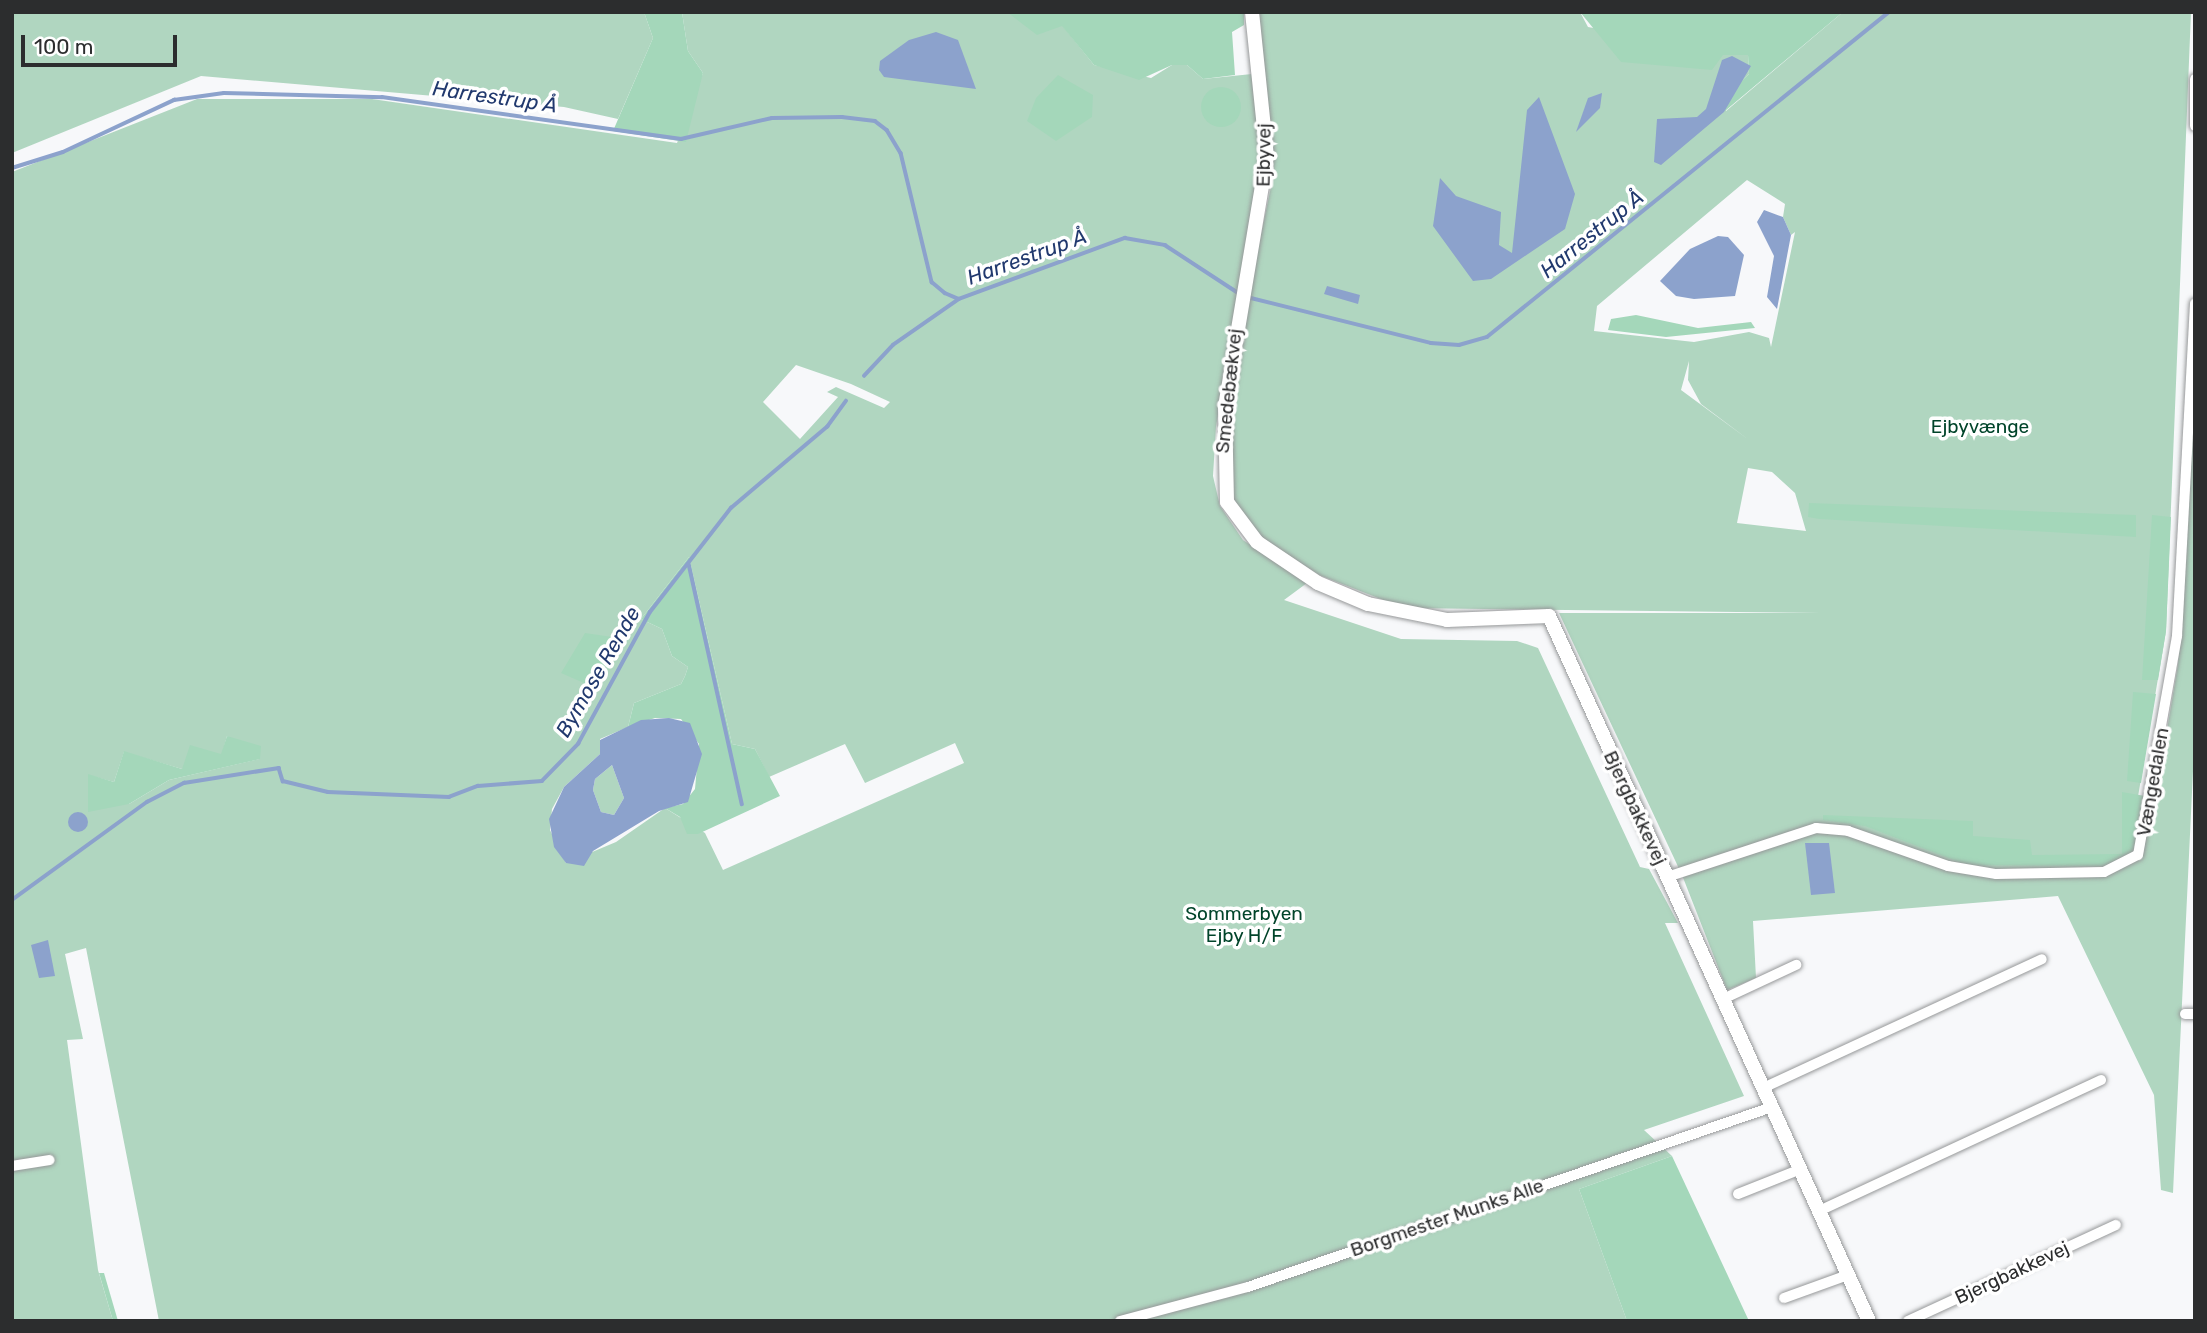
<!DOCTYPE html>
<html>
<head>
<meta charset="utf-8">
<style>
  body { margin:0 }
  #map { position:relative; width:2207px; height:1333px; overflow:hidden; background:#f7f8fa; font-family:Rubik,sans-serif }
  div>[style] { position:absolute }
  .green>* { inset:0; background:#b0d6c0 }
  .forest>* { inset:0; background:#a4d7ba }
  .round { border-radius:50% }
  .water>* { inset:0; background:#8ca2cc }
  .stream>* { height:3.5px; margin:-1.75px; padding:0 1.75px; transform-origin:1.75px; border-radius:1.75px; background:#8ca2cc }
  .roads { filter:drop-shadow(0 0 2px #969899) drop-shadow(0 0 2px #969899) }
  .minor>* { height:10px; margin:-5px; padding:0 5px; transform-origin:5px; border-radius:5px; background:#fff }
  .tertiary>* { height:14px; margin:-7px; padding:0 7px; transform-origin:7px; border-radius:7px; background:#fff }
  span { translate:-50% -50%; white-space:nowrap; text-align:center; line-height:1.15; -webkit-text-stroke:7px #fff; paint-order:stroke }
  .street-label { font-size:19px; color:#2c2d2e }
  .park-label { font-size:19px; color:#01442a }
  .water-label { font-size:21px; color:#21396e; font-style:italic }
  .frame { position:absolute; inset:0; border:14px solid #2c2d2e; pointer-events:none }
  .scale { position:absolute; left:21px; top:35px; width:156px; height:32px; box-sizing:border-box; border:4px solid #2c2d2e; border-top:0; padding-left:9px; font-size:21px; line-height:24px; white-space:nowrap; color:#2c2d2e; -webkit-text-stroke:5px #fff; paint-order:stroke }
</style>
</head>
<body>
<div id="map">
  <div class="green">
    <i style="clip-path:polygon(12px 12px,644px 12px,653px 38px,618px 119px,564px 107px,201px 76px,12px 153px)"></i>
    <i style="clip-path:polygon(evenodd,682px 12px,1007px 12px,1062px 25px,1094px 65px,1151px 78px,1172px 65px,1187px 65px,1203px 79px,1252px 74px,1260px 158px,1216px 427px,1213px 476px,1220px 506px,1243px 540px,1307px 583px,1284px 600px,1401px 639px,1517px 641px,1538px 648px,1640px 867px,1649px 869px,1678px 923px,1665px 923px,1744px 1096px,1644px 1130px,1672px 1156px,1579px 1189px,1627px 1321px,159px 1321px,86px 948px,65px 954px,83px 1039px,67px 1040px,98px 1270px,113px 1321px,12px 1321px,12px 172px,197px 99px,372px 99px,677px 143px,703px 73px,688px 51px,682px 12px,796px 365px,851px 384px,890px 402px,884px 408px,836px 387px,827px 392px,838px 397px,800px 439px,763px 402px,796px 365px,682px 12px,689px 557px,732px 744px,755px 749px,769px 777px,845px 744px,865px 783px,955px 743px,964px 763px,723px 870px,705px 833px,665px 808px,616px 842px,566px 863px,550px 830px,552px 809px,564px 787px,600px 754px,600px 739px,628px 727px,634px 703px,681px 684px,685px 676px,688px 667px,672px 656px,662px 629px,641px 619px,689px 557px,682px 12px,227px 736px,259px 759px,169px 780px,129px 804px,88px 775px,114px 782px,124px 752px,182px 769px,222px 754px,227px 736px)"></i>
    <i style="clip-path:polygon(evenodd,1259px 12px,1580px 12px,1588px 27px,1748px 55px,1749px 74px,1725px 96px,1726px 111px,1843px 12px,2191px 12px,2166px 631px,2129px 850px,2157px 790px,2178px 664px,2195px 377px,2195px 729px,2173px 1193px,2161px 1190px,2154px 1095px,2058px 896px,1753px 921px,1756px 978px,1727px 990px,1682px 875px,1559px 613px,1821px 613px,1404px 608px,1319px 575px,1259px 536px,1233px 502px,1228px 433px,1242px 326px,1274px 172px,1259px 12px,1747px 180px,1785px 204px,1783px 217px,1791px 235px,1795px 232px,1771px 347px,1769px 338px,1749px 332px,1694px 342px,1594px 331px,1597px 306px,1747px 180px,1259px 12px,1689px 361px,1688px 380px,1701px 404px,1749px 440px,1681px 390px,1689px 361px,1259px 12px,1748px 468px,1772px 472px,1795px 493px,1806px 531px,1737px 523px,1748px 468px)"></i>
    <i style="clip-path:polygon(612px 765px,624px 798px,614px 815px,601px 812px,593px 790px,595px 779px)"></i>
  </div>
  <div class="forest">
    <i style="clip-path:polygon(644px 12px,682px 12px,688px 51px,703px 73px,686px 142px,613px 131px,653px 38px)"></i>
    <i style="clip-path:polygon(1007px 12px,1244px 12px,1244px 25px,1232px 32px,1235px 75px,1203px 79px,1187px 65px,1172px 65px,1139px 80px,1094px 65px,1062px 26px,1037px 35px)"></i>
    <i style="clip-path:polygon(1580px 12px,1843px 12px,1725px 111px,1725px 96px,1749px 74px,1748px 55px,1723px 55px,1712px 70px,1621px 62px)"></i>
    <i style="clip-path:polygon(1058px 75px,1093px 95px,1092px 117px,1056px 141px,1027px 121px,1036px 98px)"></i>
    <i class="round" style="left:1201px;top:87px;width:40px;height:40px"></i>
    <i style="clip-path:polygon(1636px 315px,1698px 328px,1751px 322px,1755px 328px,1666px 337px,1608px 330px,1611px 319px)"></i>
    <i style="clip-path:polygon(1809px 503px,2136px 515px,2136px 537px,1819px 519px,1808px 517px)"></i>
    <i style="clip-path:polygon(2152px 515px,2171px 517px,2166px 631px,2158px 680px,2142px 680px)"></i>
    <i style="clip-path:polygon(689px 557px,732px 744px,755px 749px,780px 796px,698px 834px,687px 834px,680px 817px,665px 808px,683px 804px,695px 789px,699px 744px,681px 719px,655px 718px,628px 727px,634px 703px,681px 684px,685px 676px,688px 667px,672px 656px,662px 629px,641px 619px)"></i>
    <i style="clip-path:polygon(585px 633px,619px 638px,593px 687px,561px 673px)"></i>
    <i style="clip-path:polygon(2133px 692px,2156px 694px,2141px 783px,2127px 781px)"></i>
    <i style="clip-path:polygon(227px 736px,261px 746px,260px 759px,169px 780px,129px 804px,88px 812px,88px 774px,114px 782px,124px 751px,182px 769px,190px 745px,221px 754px)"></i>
    <i style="clip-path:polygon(2122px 792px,2145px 796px,2135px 852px,2126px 866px,1967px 865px,1865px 826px,1823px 820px,1823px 815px,1973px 821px,1973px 836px,2030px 840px,2032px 855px,2122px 854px)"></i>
    <i style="clip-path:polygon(1672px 1156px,1749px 1321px,1627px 1321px,1579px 1189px)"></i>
    <i style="clip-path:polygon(99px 1273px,104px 1273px,118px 1321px,113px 1321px)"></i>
  </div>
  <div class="water">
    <i style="clip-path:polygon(936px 32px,958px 40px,976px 89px,884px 77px,879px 70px,880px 61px,909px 40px)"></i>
    <i style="clip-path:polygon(1732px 56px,1751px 66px,1724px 112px,1661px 165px,1654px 162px,1657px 119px,1697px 117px,1706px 109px,1722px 60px)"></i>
    <i style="clip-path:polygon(1602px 93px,1600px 108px,1576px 132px,1588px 98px)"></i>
    <i style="clip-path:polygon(1539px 97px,1575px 194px,1565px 229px,1491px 279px,1473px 281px,1433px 226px,1440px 178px,1456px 196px,1501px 212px,1499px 245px,1512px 253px,1527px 110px)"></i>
    <i style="clip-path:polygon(1764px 210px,1783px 217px,1791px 235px,1777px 309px,1767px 297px,1774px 256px,1757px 222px)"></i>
    <i style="clip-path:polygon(1718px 236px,1728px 237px,1744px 255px,1735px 296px,1694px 299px,1676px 296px,1660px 281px,1690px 249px)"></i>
    <i style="clip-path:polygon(1327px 286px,1360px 295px,1358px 304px,1324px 294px)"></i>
    <i style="clip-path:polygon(evenodd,669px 718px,690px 723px,702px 754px,688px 802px,659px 811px,593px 851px,584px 866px,566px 863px,554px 847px,549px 819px,564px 787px,600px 754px,600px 740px,641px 720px,669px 718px,612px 765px,624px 798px,614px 815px,601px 812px,593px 790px,595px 779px,612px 765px)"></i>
    <i class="round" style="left:68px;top:812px;width:20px;height:20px"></i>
    <i style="clip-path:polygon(1805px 843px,1829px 843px,1835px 893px,1811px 895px)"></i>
    <i style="clip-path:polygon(48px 940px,55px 976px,39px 978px,31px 945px)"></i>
  </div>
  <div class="stream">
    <i style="left:12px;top:168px;width:53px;rotate:-17.4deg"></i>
    <i style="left:63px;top:152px;width:123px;rotate:-25.1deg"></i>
    <i style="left:174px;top:100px;width:50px;rotate:-8deg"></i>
    <i style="left:224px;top:93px;width:158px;rotate:1.5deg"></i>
    <i style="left:382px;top:97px;width:302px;rotate:8deg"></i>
    <i style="left:681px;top:139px;width:93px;rotate:-13deg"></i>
    <i style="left:772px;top:118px;width:70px;rotate:-0.8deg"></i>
    <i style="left:842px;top:117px;width:33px;rotate:7deg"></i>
    <i style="left:875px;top:121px;width:15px;rotate:37deg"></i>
    <i style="left:887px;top:130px;width:27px;rotate:59deg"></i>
    <i style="left:901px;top:153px;width:133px;rotate:76.5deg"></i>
    <i style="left:932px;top:282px;width:17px;rotate:40deg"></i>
    <i style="left:945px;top:293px;width:15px;rotate:23deg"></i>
    <i style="left:959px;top:299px;width:177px;rotate:-20.2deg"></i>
    <i style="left:1125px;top:238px;width:41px;rotate:9.9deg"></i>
    <i style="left:1165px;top:245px;width:90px;rotate:33.2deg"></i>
    <i style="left:1247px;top:297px;width:190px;rotate:14deg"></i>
    <i style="left:1431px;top:343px;width:28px;rotate:4deg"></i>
    <i style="left:1459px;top:345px;width:29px;rotate:-16deg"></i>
    <i style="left:1487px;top:337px;width:517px;rotate:-38.95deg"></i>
    <i style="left:864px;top:376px;width:42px;rotate:-46.9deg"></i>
    <i style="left:893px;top:345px;width:80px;rotate:-34.9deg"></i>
    <i style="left:689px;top:564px;width:246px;rotate:77.5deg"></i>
    <i style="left:12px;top:900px;width:167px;rotate:-36deg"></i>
    <i style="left:147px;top:802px;width:42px;rotate:-27.2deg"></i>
    <i style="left:184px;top:783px;width:96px;rotate:-9deg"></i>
    <i style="left:279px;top:768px;width:14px;rotate:73deg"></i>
    <i style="left:283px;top:781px;width:46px;rotate:13.7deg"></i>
    <i style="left:328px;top:792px;width:121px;rotate:2.4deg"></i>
    <i style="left:449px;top:797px;width:31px;rotate:-21deg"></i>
    <i style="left:478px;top:786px;width:64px;rotate:-4.5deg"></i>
    <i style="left:542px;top:781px;width:52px;rotate:-45.8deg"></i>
    <i style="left:578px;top:744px;width:150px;rotate:-61.4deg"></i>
    <i style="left:650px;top:612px;width:132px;rotate:-52.1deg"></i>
    <i style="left:731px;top:508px;width:126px;rotate:-40.2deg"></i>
    <i style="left:827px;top:427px;width:32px;rotate:-54deg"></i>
  </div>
  <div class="roads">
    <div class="minor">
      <i style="left:2195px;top:79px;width:47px;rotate:90deg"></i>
      <i style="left:1667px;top:877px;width:157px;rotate:-18.2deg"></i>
      <i style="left:1816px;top:828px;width:32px;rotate:5deg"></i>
      <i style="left:1848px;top:831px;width:106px;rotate:19.3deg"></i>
      <i style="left:1948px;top:866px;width:49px;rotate:9.5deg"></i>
      <i style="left:1996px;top:874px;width:108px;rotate:-1.1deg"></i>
      <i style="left:2104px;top:872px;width:38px;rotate:-27deg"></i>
      <i style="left:2138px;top:855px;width:222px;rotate:-79.9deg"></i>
      <i style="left:2177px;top:636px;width:333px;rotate:-86.9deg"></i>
      <i style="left:1723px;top:999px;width:81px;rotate:-25deg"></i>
      <i style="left:2185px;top:1014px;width:10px"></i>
      <i style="left:1763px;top:1088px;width:307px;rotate:-24.8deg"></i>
      <i style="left:12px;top:1166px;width:38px;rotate:-9deg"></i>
      <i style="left:1738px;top:1194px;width:68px;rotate:-21.6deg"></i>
      <i style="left:1819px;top:1211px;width:311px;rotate:-24.9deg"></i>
      <i style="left:1784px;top:1298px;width:68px;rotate:-19.8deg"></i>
      <i style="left:1120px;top:1321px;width:132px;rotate:-14.9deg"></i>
      <i style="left:1248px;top:1287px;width:554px;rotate:-18.96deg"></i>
      <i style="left:1908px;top:1321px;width:229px;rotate:-24.8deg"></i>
    </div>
    <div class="tertiary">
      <i style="left:1252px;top:12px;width:145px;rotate:84.1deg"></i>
      <i style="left:1267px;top:156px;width:254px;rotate:99.5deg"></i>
      <i style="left:1225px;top:406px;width:96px;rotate:88.8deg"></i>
      <i style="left:1227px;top:502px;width:50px;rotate:53.1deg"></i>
      <i style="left:1257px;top:542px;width:73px;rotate:33.9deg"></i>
      <i style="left:1318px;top:583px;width:54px;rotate:22.8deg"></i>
      <i style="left:1368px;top:604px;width:81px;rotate:11.4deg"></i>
      <i style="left:1447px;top:620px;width:102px;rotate:-2.2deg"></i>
      <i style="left:1549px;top:616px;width:774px;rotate:65.59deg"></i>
    </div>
  </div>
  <div class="street-label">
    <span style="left:1264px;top:155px;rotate:-89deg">Ejbyvej</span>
    <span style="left:1229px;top:391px;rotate:-84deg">Smedebækvej</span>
    <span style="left:2153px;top:782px;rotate:-80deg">Vængedalen</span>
    <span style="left:1635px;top:808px;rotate:65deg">Bjergbakkevej</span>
    <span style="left:1447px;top:1218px;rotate:-19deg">Borgmester Munks Alle</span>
    <span style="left:2012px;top:1273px;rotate:-25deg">Bjergbakkevej</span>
  </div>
  <div class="park-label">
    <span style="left:1980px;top:427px">Ejbyvænge</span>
    <span style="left:1244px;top:925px">Sommerbyen<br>Ejby H/F</span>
  </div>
  <div class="water-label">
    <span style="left:495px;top:97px;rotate:8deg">Harrestrup Å</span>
    <span style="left:1592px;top:234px;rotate:-39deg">Harrestrup Å</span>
    <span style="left:1027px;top:257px;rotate:-20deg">Harrestrup Å</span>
    <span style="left:598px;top:672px;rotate:-60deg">Bymose Rende</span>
  </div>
  <div class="frame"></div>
  <div class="scale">100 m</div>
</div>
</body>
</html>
